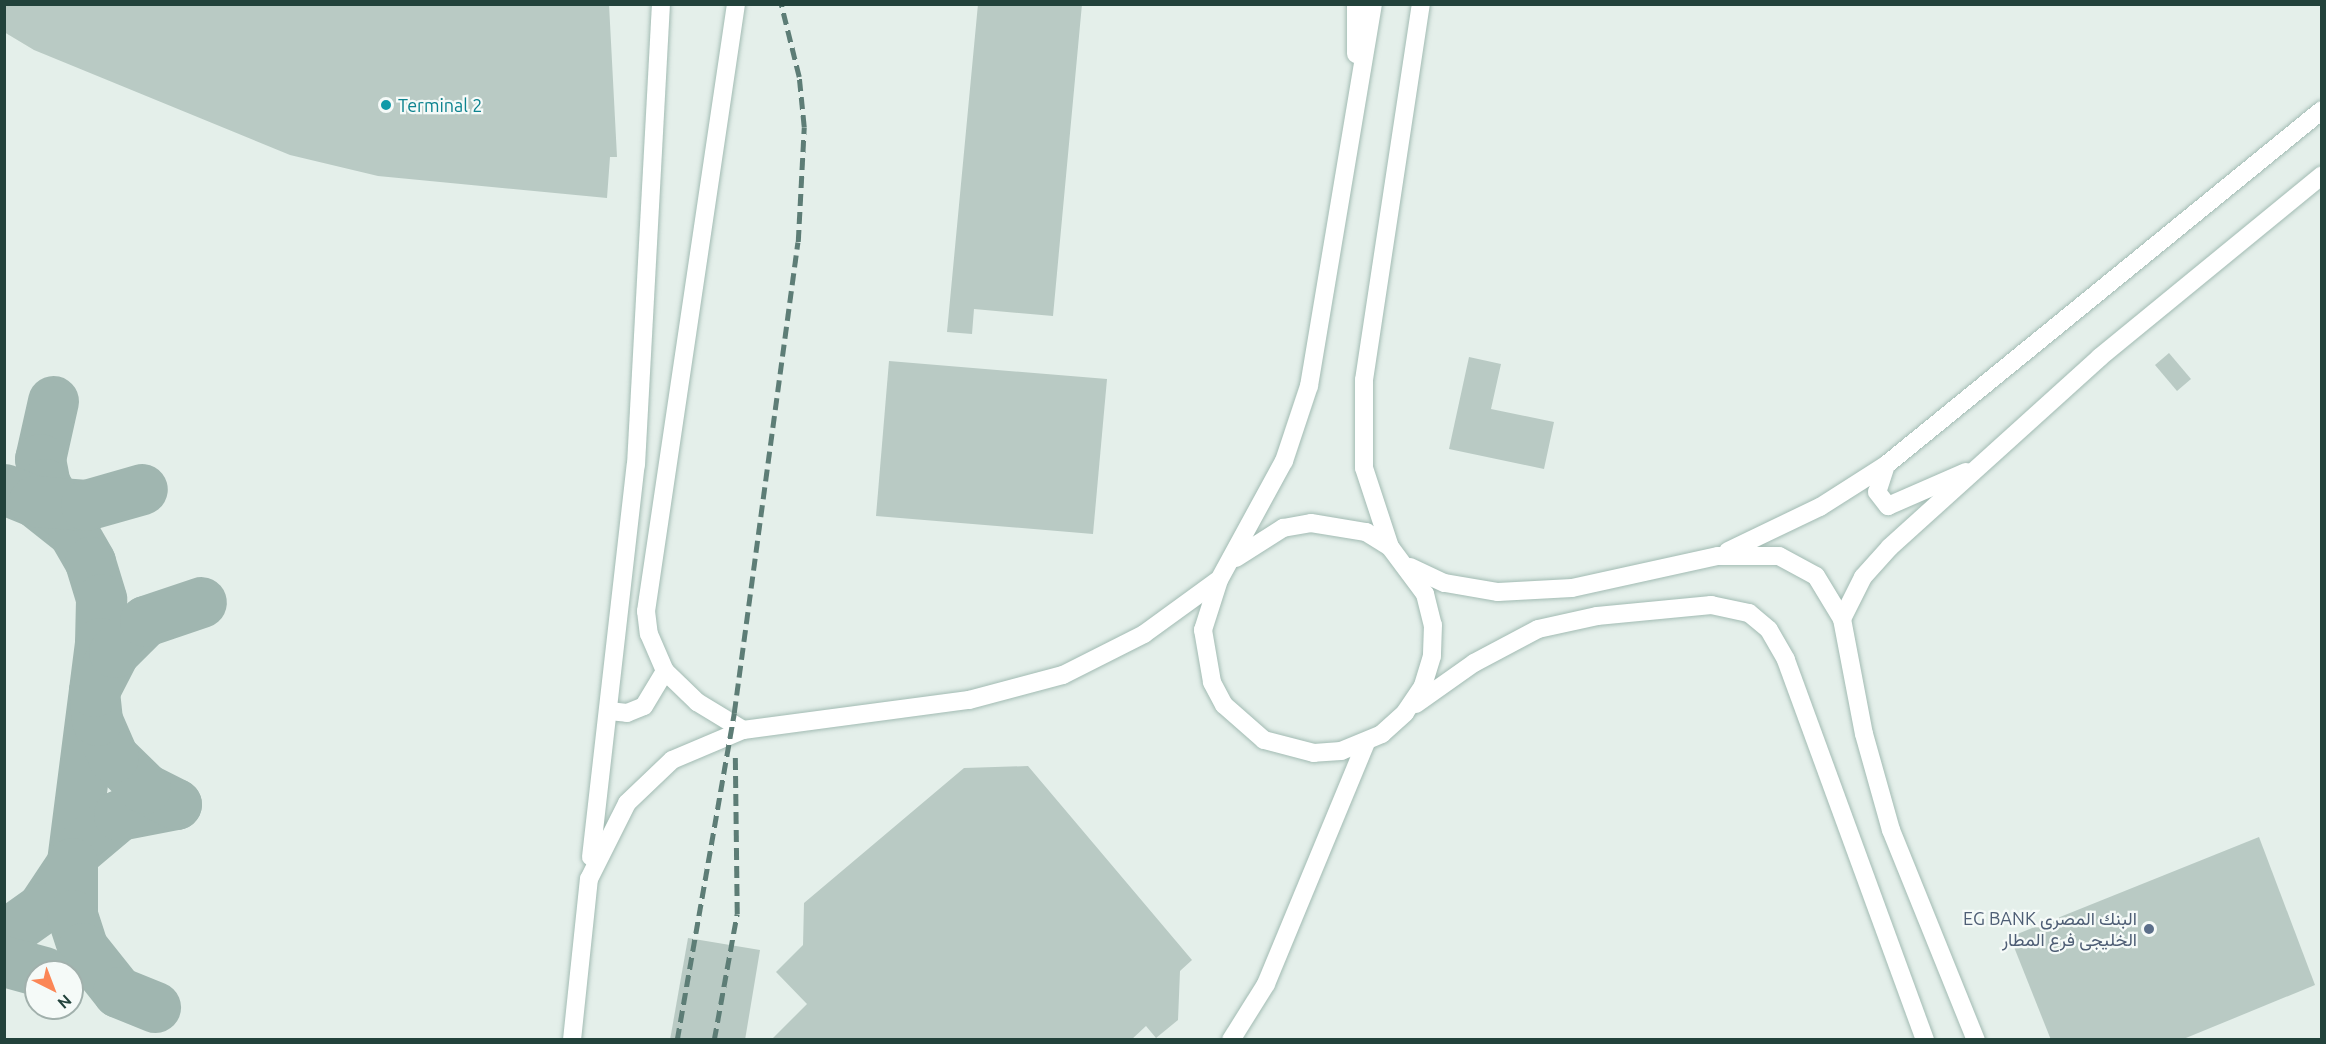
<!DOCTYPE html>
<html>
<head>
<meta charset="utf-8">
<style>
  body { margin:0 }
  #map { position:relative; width:2326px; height:1044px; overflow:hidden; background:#e4efea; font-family:Ubuntu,Vazirmatn,sans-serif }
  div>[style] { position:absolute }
  .taxiway>* { height:51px; margin:-25.5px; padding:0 25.5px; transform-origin:25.5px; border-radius:25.5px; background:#a0b6b0 }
  .building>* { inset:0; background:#b9cac4 }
  .roads { filter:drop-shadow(0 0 2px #a2bbb3) drop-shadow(0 0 2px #a2bbb3) }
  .secondary>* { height:18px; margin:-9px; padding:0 9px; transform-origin:9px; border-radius:9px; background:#fff }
  .rail>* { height:4.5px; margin-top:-2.25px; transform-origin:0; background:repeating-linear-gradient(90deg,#5d7d76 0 12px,transparent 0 18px) }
  .dots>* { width:16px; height:16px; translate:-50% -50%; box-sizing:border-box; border:3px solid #f5faf8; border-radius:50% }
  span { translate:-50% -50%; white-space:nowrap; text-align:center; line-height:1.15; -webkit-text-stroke:4.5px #f5faf8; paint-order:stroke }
  .culture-label { font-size:18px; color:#0d838f }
  .left { translate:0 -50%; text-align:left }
  .service-label { font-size:18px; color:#4e5e75 }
  .right { translate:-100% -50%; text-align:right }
  .frame { position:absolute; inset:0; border:6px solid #22423b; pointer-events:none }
  .north { position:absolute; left:24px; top:960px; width:60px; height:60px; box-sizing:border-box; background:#f5faf8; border:2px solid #a1b0ac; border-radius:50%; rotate:138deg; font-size:16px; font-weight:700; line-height:24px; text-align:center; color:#22423b }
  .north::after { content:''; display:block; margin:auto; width:21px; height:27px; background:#fb8656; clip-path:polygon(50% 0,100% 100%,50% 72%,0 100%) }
</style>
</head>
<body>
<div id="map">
  <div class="taxiway">
    <i style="left:53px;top:401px;width:59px;rotate:102.6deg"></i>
    <i style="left:40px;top:459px;width:25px;rotate:79deg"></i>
    <i style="left:45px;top:484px;width:50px;rotate:59.8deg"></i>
    <i style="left:4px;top:489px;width:32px;rotate:22deg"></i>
    <i style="left:34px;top:501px;width:50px;rotate:38.5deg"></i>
    <i style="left:73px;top:532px;width:34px;rotate:60deg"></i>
    <i style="left:90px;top:562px;width:39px;rotate:73deg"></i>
    <i style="left:101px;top:599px;width:44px;rotate:91.3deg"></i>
    <i style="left:100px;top:643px;width:222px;rotate:97.3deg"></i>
    <i style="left:72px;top:863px;width:54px;rotate:123.7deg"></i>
    <i style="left:42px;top:908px;width:47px;rotate:144.6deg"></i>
    <i style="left:34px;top:501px;width:52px;rotate:4.4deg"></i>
    <i style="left:86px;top:505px;width:58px;rotate:-15.9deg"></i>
    <i style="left:74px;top:853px;width:59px;rotate:-40.2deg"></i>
    <i style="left:119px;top:815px;width:58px;rotate:-10.9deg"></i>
    <i style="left:176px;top:804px;width:35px;rotate:-153deg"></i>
    <i style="left:145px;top:788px;width:45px;rotate:-135.9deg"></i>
    <i style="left:113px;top:757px;width:40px;rotate:-113.4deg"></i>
    <i style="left:97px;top:720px;width:29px;rotate:-96deg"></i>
    <i style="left:94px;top:691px;width:44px;rotate:-62.9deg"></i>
    <i style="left:114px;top:652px;width:44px;rotate:-45deg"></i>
    <i style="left:145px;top:621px;width:59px;rotate:-18.7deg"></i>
    <i style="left:72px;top:863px;width:52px;rotate:90deg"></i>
    <i style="left:72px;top:915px;width:35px;rotate:72deg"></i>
    <i style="left:83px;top:948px;width:56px;rotate:51.5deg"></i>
    <i style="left:118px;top:992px;width:40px;rotate:22deg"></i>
    <i style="left:4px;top:961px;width:41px;rotate:15.4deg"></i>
  </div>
  <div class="building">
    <i style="clip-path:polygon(4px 4px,609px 4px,617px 157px,610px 157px,607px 198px,378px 176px,290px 155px,34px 50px,4px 32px)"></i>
    <i style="clip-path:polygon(978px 4px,1082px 4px,1053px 316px,974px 309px,972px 334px,947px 332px)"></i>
    <i style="clip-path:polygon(2169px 353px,2191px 379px,2177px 391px,2155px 365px)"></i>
    <i style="clip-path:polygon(1469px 357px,1501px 364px,1491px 409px,1554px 422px,1544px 469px,1449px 449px)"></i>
    <i style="clip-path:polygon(889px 361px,1107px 379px,1093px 534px,876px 516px)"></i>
    <i style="clip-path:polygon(1028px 766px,1192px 960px,1180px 971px,1178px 1020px,1156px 1038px,1146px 1026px,1131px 1040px,771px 1040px,807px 1004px,776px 972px,803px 945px,804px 903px,964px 768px)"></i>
    <i style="clip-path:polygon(2259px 837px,2315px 985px,2181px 1040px,2051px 1040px,2010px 937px)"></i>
    <i style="clip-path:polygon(688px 938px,760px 950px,745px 1040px,670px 1040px)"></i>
  </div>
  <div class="roads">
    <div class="secondary">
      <i style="left:736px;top:4px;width:614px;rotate:98.43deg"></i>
      <i style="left:646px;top:611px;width:23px;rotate:83deg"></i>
      <i style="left:649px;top:634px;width:40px;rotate:66.6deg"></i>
      <i style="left:665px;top:671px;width:45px;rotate:44.1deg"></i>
      <i style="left:697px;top:702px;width:54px;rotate:31.3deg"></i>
      <i style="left:1356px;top:54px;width:50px;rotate:-90deg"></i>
      <i style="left:1886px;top:465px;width:28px;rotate:108deg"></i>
      <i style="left:1877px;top:492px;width:18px;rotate:52deg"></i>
      <i style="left:1888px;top:506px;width:85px;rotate:-23.6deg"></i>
      <i style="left:1390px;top:547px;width:83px;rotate:-108.2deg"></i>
      <i style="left:1364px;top:468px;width:88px;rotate:-90deg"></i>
      <i style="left:1364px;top:380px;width:380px;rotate:-81.4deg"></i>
      <i style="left:1728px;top:551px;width:102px;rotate:-25.6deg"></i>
      <i style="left:1820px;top:507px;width:78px;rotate:-32.5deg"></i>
      <i style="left:1886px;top:465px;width:562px;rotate:-39.15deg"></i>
      <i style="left:1236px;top:558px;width:56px;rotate:-32.6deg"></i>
      <i style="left:1283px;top:528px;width:28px;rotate:-10deg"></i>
      <i style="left:1311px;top:523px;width:56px;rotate:9.3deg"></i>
      <i style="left:1366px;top:532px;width:28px;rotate:32deg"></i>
      <i style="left:1390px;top:547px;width:59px;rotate:53.3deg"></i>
      <i style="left:1425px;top:594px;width:32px;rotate:76deg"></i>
      <i style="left:1433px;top:625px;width:31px;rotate:92deg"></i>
      <i style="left:1432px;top:656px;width:31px;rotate:107deg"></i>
      <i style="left:1423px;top:686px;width:32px;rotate:124deg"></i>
      <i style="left:1405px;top:713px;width:31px;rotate:138deg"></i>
      <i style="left:1382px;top:734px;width:44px;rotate:157.5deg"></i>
      <i style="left:1341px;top:751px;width:27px;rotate:176deg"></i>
      <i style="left:1314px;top:753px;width:52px;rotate:-165.4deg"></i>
      <i style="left:1264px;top:740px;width:53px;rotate:-138.8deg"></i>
      <i style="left:1224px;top:705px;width:26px;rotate:-118deg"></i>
      <i style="left:1212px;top:682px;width:53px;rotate:-99.8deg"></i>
      <i style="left:1203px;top:630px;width:52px;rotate:-72.3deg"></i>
      <i style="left:1219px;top:580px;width:136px;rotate:-61.4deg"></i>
      <i style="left:1284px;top:461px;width:79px;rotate:-71.6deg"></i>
      <i style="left:1309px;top:386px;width:387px;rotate:-80.5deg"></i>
      <i style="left:1410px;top:567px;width:38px;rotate:25deg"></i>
      <i style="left:1445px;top:583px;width:54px;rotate:9.6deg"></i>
      <i style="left:1498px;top:592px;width:74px;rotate:-3.1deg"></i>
      <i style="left:1572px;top:588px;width:149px;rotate:-12.4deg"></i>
      <i style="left:1718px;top:556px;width:61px"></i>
      <i style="left:1779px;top:556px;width:42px;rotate:28.4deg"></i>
      <i style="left:1816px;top:576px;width:50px;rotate:58.8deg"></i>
      <i style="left:1842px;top:619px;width:117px;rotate:79.2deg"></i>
      <i style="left:1864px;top:734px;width:100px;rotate:74.3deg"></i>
      <i style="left:1891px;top:830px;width:227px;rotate:68deg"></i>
      <i style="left:1842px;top:619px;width:47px;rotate:-63.4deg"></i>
      <i style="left:1863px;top:577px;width:40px;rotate:-48deg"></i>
      <i style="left:1890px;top:547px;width:283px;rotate:-42.1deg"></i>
      <i style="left:2100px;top:357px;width:287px;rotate:-39.3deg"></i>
      <i style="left:1416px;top:704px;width:71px;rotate:-35.3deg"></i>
      <i style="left:1474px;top:663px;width:72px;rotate:-28deg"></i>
      <i style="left:1538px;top:629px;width:60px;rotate:-12.4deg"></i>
      <i style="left:1597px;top:616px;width:115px;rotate:-5.5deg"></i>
      <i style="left:1711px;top:605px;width:39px;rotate:12deg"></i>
      <i style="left:1749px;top:613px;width:26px;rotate:40deg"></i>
      <i style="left:1769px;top:630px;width:34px;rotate:60deg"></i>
      <i style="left:1786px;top:660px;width:405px;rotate:69.9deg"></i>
      <i style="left:609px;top:711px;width:18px;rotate:6deg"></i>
      <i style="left:627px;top:713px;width:18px;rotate:-22deg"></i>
      <i style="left:644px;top:706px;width:41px;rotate:-59deg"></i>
      <i style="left:591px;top:857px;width:395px;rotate:-83.5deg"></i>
      <i style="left:636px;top:465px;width:462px;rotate:-86.9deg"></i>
      <i style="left:572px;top:1040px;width:162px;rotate:-84deg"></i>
      <i style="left:589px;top:879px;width:85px;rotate:-63.4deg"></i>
      <i style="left:627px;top:803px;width:62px;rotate:-43.7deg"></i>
      <i style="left:672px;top:760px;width:77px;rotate:-22.9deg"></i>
      <i style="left:743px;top:730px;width:228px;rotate:-7.6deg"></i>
      <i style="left:969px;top:700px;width:97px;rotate:-14.9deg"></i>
      <i style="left:1063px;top:675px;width:91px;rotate:-26.8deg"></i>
      <i style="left:1144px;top:634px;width:90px;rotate:-36deg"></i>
      <i style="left:1231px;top:1040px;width:66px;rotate:-58deg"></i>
      <i style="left:1266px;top:984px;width:262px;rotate:-67.5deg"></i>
    </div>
  </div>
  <div class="rail">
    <i style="left:677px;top:1040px;width:332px;rotate:-80.1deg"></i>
    <i style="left:734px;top:713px;width:475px;rotate:-82.3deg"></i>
    <i style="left:798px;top:242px;width:115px;rotate:-87deg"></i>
    <i style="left:804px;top:127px;width:50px;rotate:-95.7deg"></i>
    <i style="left:799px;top:77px;width:75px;rotate:-103.9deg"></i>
    <i style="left:714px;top:1040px;width:128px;rotate:-79.7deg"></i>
    <i style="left:737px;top:914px;width:162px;rotate:-90.7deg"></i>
  </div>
  <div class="dots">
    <i style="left:386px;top:105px;background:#0f9aa8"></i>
    <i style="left:2149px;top:929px;background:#5c6f8a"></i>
  </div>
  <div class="culture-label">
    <span class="left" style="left:398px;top:105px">Terminal 2</span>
  </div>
  <div class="service-label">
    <span class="right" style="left:2137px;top:929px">EG BANK البنك المصرى<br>الخليجى فرع المطار</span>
  </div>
  <div class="frame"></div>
  <div class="north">N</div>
</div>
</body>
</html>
